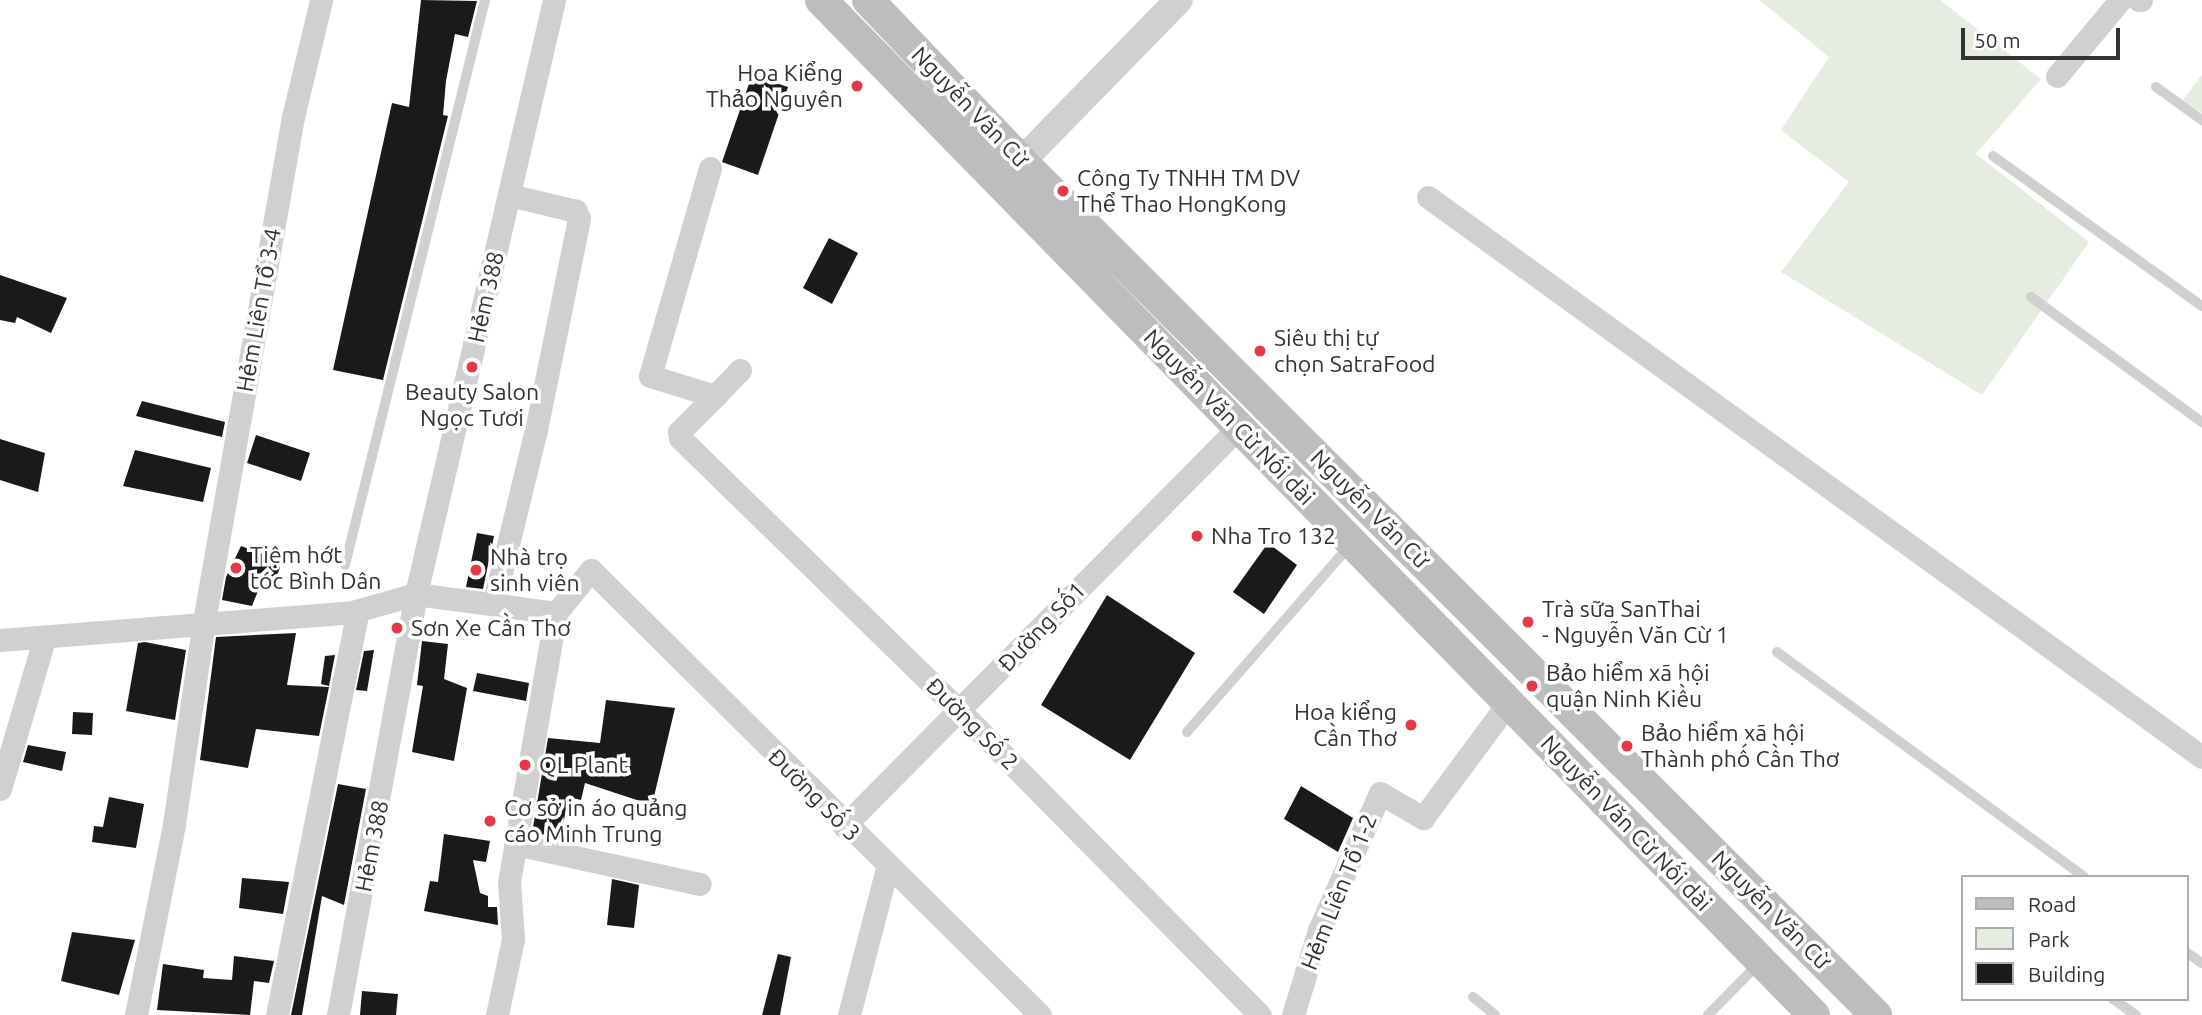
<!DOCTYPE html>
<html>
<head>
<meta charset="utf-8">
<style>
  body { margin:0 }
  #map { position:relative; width:2202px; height:1015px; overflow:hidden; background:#fff; font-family:Ubuntu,sans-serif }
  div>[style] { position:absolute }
  .green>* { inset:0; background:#e6ecdf }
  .building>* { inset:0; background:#1a1a1a }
  .service>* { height:10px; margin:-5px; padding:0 5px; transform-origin:5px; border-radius:5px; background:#d0d0d0 }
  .minor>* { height:23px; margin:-11.5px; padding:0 11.5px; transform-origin:11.5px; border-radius:11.5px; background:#d0d0d0 }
  .tertiary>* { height:28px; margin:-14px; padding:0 14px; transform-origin:14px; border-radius:14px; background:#d0d0d0 }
  .secondary>* { height:32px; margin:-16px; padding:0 16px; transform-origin:16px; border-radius:16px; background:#bdbdbd }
  .dots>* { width:19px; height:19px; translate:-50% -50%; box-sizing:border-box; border:4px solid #fff; border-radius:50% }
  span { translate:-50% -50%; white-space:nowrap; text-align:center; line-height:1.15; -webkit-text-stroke:7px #fff; paint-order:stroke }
  .poi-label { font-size:23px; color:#333 }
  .right { translate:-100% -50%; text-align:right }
  .left { translate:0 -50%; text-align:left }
  .street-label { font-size:23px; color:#333 }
  .legend { position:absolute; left:1961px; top:875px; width:228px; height:126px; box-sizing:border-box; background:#fff; border:2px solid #adadad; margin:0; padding:9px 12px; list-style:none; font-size:21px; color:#333 }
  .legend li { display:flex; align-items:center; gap:14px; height:35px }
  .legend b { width:35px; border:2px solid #adadad }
  .scale { position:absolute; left:1961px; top:28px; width:159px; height:32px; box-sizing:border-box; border:4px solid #333; border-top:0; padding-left:9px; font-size:21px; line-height:24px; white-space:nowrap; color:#333; -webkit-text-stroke:5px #fff; paint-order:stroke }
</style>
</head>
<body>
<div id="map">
  <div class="green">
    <i style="clip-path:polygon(1759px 0,1940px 0,2041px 79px,1976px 154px,2089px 242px,1982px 395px,1781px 272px,1849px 182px,1781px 130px,1829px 57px)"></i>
    <i style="clip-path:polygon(2202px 75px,2202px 113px,2183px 100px)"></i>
  </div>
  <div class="building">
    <i style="clip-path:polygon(421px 0,477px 1px,468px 37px,455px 34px,446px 81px,443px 115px,448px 116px,383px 380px,333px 370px,392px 103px,409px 107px)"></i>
    <i style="clip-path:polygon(752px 75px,788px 87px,758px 175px,722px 162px)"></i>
    <i style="clip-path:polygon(829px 238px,858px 253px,832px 304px,803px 288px)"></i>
    <i style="clip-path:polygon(0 275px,67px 298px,51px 333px,17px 317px,15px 323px,0 320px)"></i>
    <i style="clip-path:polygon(142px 401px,225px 422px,222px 437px,136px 416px)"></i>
    <i style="clip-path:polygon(256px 435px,310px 453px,301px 481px,247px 463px)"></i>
    <i style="clip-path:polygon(0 439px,45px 453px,38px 492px,0 480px)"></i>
    <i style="clip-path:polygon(135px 450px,211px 468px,203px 502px,123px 486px)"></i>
    <i style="clip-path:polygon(477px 533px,494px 536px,483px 589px,466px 587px)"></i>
    <i style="clip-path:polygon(1268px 543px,1297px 565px,1264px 614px,1233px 592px)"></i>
    <i style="clip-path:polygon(241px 546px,282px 561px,274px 585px,262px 581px,252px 606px,222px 600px,226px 577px)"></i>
    <i style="clip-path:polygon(1107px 595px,1195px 653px,1130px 760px,1041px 705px)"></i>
    <i style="clip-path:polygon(296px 633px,287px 685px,329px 687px,319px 736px,256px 729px,248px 768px,200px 760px,216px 637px)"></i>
    <i style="clip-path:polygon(422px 641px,448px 644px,444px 679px,467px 688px,454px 761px,412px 752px,423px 686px,417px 685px)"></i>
    <i style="clip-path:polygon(145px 642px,186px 650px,175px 720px,126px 711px,138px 643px)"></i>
    <i style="clip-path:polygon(374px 650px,367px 691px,356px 690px,364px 651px)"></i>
    <i style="clip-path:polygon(335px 655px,329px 686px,321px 684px,325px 656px)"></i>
    <i style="clip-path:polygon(477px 673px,529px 683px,526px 701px,473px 691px)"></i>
    <i style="clip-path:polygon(606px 700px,675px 708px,652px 805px,585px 783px,581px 800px,568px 797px,561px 837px,532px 833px,548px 738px,600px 743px)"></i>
    <i style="clip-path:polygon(73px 712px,93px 713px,92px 735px,72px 734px)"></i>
    <i style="clip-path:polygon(28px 745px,66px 752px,62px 771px,23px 762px)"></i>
    <i style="clip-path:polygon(338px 784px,366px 789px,344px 905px,322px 896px,302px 1015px,291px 1015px)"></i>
    <i style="clip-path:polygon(1301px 786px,1353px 818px,1338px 852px,1284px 819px)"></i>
    <i style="clip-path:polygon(109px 797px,144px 804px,136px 848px,92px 842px,94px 826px,103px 827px)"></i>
    <i style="clip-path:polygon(444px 834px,490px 841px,486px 862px,473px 860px,480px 893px,488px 896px,488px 907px,497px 907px,498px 925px,424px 911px,430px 881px,438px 882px)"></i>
    <i style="clip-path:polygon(242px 878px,289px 882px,283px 914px,239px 908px)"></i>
    <i style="clip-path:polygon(612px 879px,639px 885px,634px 928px,607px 925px)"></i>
    <i style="clip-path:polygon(72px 932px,135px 940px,119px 995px,61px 981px)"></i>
    <i style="clip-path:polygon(778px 954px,791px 957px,780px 1015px,762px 1015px)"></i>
    <i style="clip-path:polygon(234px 956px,274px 961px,269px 983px,254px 981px,250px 1015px,157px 1010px,163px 964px,204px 970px,203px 978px,232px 980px)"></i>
    <i style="clip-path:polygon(362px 991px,398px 994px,396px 1015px,360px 1015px)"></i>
  </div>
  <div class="service">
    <i style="left:2156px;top:87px;width:57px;rotate:35.7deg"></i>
    <i style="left:1993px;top:156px;width:257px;rotate:35.7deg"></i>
    <i style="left:2031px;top:297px;width:212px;rotate:36.2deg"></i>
    <i style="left:345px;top:565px;width:582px;rotate:-76.08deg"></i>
    <i style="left:1777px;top:652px;width:381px;rotate:36.2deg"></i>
    <i style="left:1187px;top:732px;width:248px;rotate:-48.9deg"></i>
    <i style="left:2186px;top:952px;width:19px;rotate:35deg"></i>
    <i style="left:1473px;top:997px;width:28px;rotate:39deg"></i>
    <i style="left:2113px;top:999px;width:28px;rotate:35deg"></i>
    <i style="left:1708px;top:1015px;width:74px;rotate:-45.5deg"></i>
  </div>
  <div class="minor">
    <i style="left:2139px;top:0;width:2px"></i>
    <i style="left:2057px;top:76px;width:99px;rotate:-50.3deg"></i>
    <i style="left:710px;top:168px;width:216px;rotate:106.1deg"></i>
    <i style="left:650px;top:376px;width:68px;rotate:17.1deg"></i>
    <i style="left:715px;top:396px;width:51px;rotate:135deg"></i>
    <i style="left:679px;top:432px;width:6px;rotate:81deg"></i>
    <i style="left:680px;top:438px;width:391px;rotate:44.3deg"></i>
    <i style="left:960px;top:711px;width:427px;rotate:45.4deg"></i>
    <i style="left:1428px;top:197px;width:955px;rotate:35.89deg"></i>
    <i style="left:715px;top:396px;width:36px;rotate:-46deg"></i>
    <i style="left:494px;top:602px;width:177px;rotate:-76.3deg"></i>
    <i style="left:536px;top:430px;width:216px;rotate:-78.5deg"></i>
    <i style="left:579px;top:218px;width:8px;rotate:-113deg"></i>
    <i style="left:576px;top:211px;width:69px;rotate:-166.6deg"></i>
    <i style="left:0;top:640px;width:353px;rotate:-4.5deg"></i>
    <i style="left:352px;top:612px;width:66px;rotate:-15.7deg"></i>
    <i style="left:416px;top:594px;width:141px;rotate:7.7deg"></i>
    <i style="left:0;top:789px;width:159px;rotate:-73.6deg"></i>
    <i style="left:844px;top:826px;width:561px;rotate:-45.29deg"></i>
    <i style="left:515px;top:844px;width:189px;rotate:12.2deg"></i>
    <i style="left:136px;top:1015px;width:195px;rotate:-78.7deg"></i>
    <i style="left:174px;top:824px;width:205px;rotate:-81.6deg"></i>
    <i style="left:204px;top:621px;width:512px;rotate:-79.99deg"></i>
    <i style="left:293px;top:117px;width:120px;rotate:-76.5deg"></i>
    <i style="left:277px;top:1015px;width:412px;rotate:-78.7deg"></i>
    <i style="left:338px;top:1015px;width:428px;rotate:-79.5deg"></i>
    <i style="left:416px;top:594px;width:610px;rotate:-76.92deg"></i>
    <i style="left:497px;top:1015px;width:78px;rotate:-78.1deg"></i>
    <i style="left:513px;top:939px;width:57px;rotate:-94deg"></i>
    <i style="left:509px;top:882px;width:273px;rotate:-80.1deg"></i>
    <i style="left:556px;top:613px;width:55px;rotate:-50.9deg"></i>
    <i style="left:591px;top:570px;width:632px;rotate:44.74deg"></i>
    <i style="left:849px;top:1015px;width:152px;rotate:-75.5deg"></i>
    <i style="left:1293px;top:1015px;width:89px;rotate:-73deg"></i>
    <i style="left:1319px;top:930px;width:150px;rotate:-66deg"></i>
    <i style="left:1380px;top:793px;width:50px;rotate:30.2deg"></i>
    <i style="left:1423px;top:818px;width:143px;rotate:-53.5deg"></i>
  </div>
  <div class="tertiary">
    <i style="left:1007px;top:176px;width:246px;rotate:-45.7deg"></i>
  </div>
  <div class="secondary">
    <i style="left:821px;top:0;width:1420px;rotate:45.63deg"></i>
    <i style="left:868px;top:0;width:235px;rotate:46.4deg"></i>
    <i style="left:1030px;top:170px;width:1196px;rotate:44.97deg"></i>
  </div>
  <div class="dots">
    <i style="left:857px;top:86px;background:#e63946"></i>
    <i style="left:1063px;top:191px;background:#e63946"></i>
    <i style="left:1260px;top:351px;background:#e63946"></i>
    <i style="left:472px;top:367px;background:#e63946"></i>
    <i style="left:1197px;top:536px;background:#e63946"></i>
    <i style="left:236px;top:568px;background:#e63946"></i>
    <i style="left:476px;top:570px;background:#e63946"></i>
    <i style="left:1528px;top:622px;background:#e63946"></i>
    <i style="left:397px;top:628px;background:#e63946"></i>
    <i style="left:1532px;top:686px;background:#e63946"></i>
    <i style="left:1411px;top:725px;background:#e63946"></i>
    <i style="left:1627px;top:746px;background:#e63946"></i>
    <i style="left:525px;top:765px;background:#e63946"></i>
    <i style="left:490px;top:821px;background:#e63946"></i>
  </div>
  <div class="poi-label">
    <span class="right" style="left:843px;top:86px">Hoa Kiểng<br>Thảo Nguyên</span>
    <span class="left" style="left:1077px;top:191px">Công Ty TNHH TM DV<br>Thể Thao HongKong</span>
    <span class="left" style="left:1274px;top:351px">Siêu thị tự<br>chọn SatraFood</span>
    <span style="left:472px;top:405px">Beauty Salon<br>Ngọc Tươi</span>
    <span class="left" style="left:1211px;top:536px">Nha Tro 132</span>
    <span class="left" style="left:250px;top:568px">Tiệm hớt<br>tóc Bình Dân</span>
    <span class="left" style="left:490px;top:570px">Nhà trọ<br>sinh viên</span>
    <span class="left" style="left:1542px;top:622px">Trà sữa SanThai<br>- Nguyễn Văn Cừ 1</span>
    <span class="left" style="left:411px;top:628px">Sơn Xe Cần Thơ</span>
    <span class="left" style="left:1546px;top:686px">Bảo hiểm xã hội<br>quận Ninh Kiều</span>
    <span class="right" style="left:1397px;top:725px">Hoa kiểng<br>Cần Thơ</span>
    <span class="left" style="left:1641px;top:746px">Bảo hiểm xã hội<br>Thành phố Cần Thơ</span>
    <span class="left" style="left:539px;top:765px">QL Plant</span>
    <span class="left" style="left:504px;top:821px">Cơ sở in áo quảng<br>cáo Minh Trung</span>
  </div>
  <div class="street-label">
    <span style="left:970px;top:107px;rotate:46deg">Nguyễn Văn Cừ</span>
    <span style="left:486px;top:297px;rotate:-77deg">Hẻm 388</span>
    <span style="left:259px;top:310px;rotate:-80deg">Hẻm Liên Tổ 3-4</span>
    <span style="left:1229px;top:417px;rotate:46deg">Nguyễn Văn Cừ Nối dài</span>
    <span style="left:1370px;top:509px;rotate:45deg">Nguyễn Văn Cừ</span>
    <span style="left:1042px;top:627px;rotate:-46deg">Đường Số1</span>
    <span style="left:972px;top:724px;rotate:45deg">Đường Số 2</span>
    <span style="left:814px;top:795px;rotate:45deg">Đường Số 3</span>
    <span style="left:1626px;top:823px;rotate:46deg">Nguyễn Văn Cừ Nối dài</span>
    <span style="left:372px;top:846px;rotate:-79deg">Hẻm 388</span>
    <span style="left:1339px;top:892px;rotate:-68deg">Hẻm Liên Tổ 1-2</span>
    <span style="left:1771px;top:910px;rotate:45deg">Nguyễn Văn Cừ</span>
  </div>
  <ul class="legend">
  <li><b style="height:9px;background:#bdbdbd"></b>Road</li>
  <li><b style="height:19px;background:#e6ecdf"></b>Park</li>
  <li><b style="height:19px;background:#1a1a1a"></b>Building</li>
  </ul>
  <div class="scale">50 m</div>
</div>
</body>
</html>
